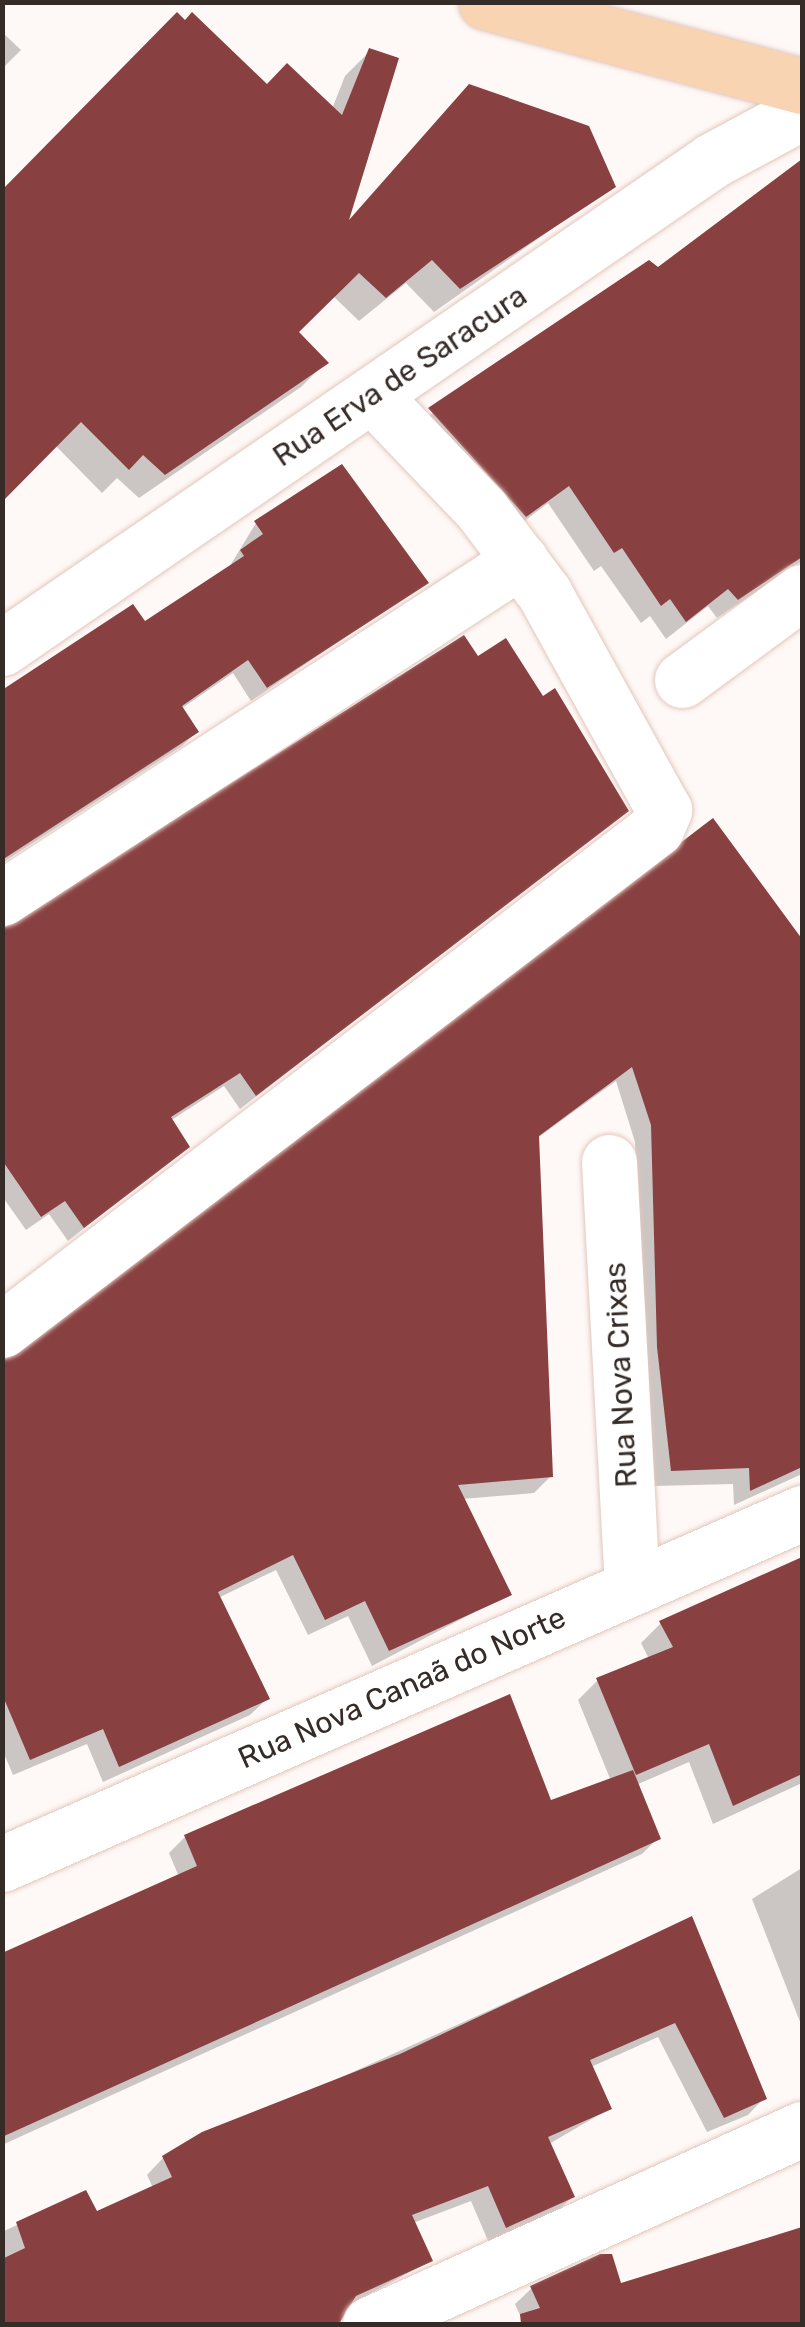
<!DOCTYPE html>
<html>
<head>
<meta charset="utf-8">
<style>
  body { margin:0 }
  #map { position:relative; width:805px; height:2327px; overflow:hidden; background:#fef8f6; font-family:Rubik,sans-serif }
  div>[style] { position:absolute }
  .shadow>* { inset:0; background:#0003 }
  .building>* { inset:0; background:#884041 }
  .roads { filter:drop-shadow(0 0 2px #e2c6bc) drop-shadow(0 0 2px #e2c6bc) }
  .minor>* { height:55px; margin:-27.5px; padding:0 27.5px; transform-origin:27.5px; border-radius:27.5px; background:#fff }
  .major>* { height:55px; margin:-27.5px; padding:0 27.5px; transform-origin:27.5px; border-radius:27.5px; background:#f8d4b2 }
  span { translate:-50% -50%; white-space:nowrap; text-align:center; line-height:1.15; -webkit-text-stroke:10px #fff; paint-order:stroke }
  .street-label { font-size:30px; color:#352b27 }
  .frame { position:absolute; inset:0; border:5px solid #352b27; pointer-events:none }
</style>
</head>
<body>
<div id="map">
  <div class="shadow">
    <i style="clip-path:polygon(2px 32px,21px 50px,2px 69px)"></i>
    <i style="clip-path:polygon(370px 51px,345px 225px,613px 186px,434px 312px,406px 283px,359px 321px,333px 296px,295px 332px,325px 363px,301px 387px,139px 498px,117px 478px,102px 493px,55px 445px,267px 87px,332px 109px,345px 76px)"></i>
    <i style="clip-path:polygon(797px 167px,802px 561px,717px 618px,708px 606px,666px 639px,650px 616px,641px 623px,601px 566px,594px 571px,548px 503px,506px 535px,410px 429px,649px 263px,658px 270px)"></i>
    <i style="clip-path:polygon(256px 523px,425px 583px,251px 701px,233px 673px,181px 709px,196px 732px,182px 746px,2px 863px,2px 693px,144px 624px,228px 569px)"></i>
    <i style="clip-path:polygon(478px 660px,543px 699px,626px 810px,240px 1109px,224px 1086px,170px 1121px,187px 1146px,68px 1241px,49px 1214px,26px 1230px,2px 1196px,2px 932px)"></i>
    <i style="clip-path:polygon(802px 934px,802px 1474px,734px 1505px,733px 1484px,655px 1486px,641px 1365px,635px 1142px,616px 1081px,536px 1139px,551px 1476px,534px 1493px,462px 1499px,509px 1594px,372px 1666px,348px 1616px,308px 1635px,276px 1570px,218px 1598px,267px 1699px,250px 1715px,103px 1782px,87px 1744px,13px 1775px,2px 1749px,2px 1366px)"></i>
    <i style="clip-path:polygon(802px 1604px,802px 1783px,713px 1824px,689px 1762px,636px 1785px,658px 1838px,642px 1854px,2px 2145px,2px 1956px,179px 1877px,169px 1853px,185px 1837px,549px 1804px,611px 1781px,578px 1700px,598px 1680px,649px 1659px,641px 1643px,661px 1623px,761px 1620px)"></i>
    <i style="clip-path:polygon(802px 1868px,802px 2027px,752px 1899px)"></i>
    <i style="clip-path:polygon(691px 1919px,764px 2098px,748px 2115px,707px 2132px,658px 2037px,591px 2067px,609px 2109px,549px 2144px,572px 2197px,556px 2213px,489px 2243px,471px 2201px,413px 2223px,430px 2261px,344px 2308px,337px 2324px,2px 2324px,2px 2232px,85px 2193px,95px 2215px,153px 2188px,147px 2175px,163px 2158px)"></i>
    <i style="clip-path:polygon(802px 2230px,802px 2324px,524px 2324px,515px 2304px,532px 2288px,619px 2286px)"></i>
  </div>
  <div class="building">
    <i style="clip-path:polygon(177px 12px,185px 20px,192px 12px,267px 84px,287px 63px,342px 115px,369px 48px,399px 58px,349px 220px,469px 84px,589px 126px,616px 187px,460px 289px,432px 260px,386px 298px,359px 273px,299px 332px,329px 363px,165px 475px,143px 455px,129px 470px,81px 422px,2px 502px,2px 190px)"></i>
    <i style="clip-path:polygon(802px 159px,802px 557px,738px 600px,728px 589px,686px 622px,670px 599px,661px 606px,622px 548px,614px 553px,569px 486px,526px 517px,428px 408px,649px 260px,658px 267px)"></i>
    <i style="clip-path:polygon(342px 464px,429px 583px,267px 688px,248px 660px,182px 706px,199px 732px,2px 860px,2px 690px,133px 604px,145px 621px,244px 556px,240px 550px,263px 534px,254px 521px)"></i>
    <i style="clip-path:polygon(464px 635px,478px 656px,506px 638px,543px 696px,555px 688px,629px 811px,256px 1096px,240px 1073px,171px 1117px,190px 1147px,84px 1228px,65px 1201px,41px 1217px,2px 1160px,2px 929px)"></i>
    <i style="clip-path:polygon(713px 818px,802px 939px,802px 1467px,750px 1491px,749px 1468px,671px 1471px,657px 1347px,651px 1125px,632px 1067px,539px 1136px,553px 1477px,458px 1485px,512px 1595px,389px 1651px,365px 1601px,325px 1620px,293px 1555px,218px 1592px,270px 1699px,119px 1767px,103px 1729px,30px 1760px,2px 1694px,2px 1361px)"></i>
    <i style="clip-path:polygon(802px 1557px,802px 1774px,733px 1806px,709px 1744px,636px 1775px,596px 1678px,673px 1647px,659px 1621px)"></i>
    <i style="clip-path:polygon(510px 1694px,551px 1800px,633px 1770px,661px 1839px,2px 2137px,2px 1953px,197px 1866px,184px 1835px)"></i>
    <i style="clip-path:polygon(692px 1916px,767px 2099px,724px 2118px,675px 2023px,590px 2060px,612px 2109px,548px 2137px,575px 2197px,506px 2228px,488px 2186px,412px 2215px,433px 2261px,356px 2296px,339px 2324px,2px 2324px,2px 2259px,25px 2248px,16px 2222px,86px 2190px,97px 2211px,172px 2177px,162px 2156px,202px 2132px,400px 2054px)"></i>
    <i style="clip-path:polygon(802px 2227px,802px 2324px,521px 2324px,520px 2314px,540px 2308px,530px 2286px,600px 2254px,612px 2254px,621px 2283px)"></i>
  </div>
  <div class="roads">
    <div class="minor">
      <i style="left:2px;top:648px;width:862px;rotate:-34.46deg"></i>
      <i style="left:713px;top:160px;width:101px;rotate:-28.3deg"></i>
      <i style="left:682px;top:680px;width:149px;rotate:-36.3deg"></i>
      <i style="left:2px;top:898px;width:619px;rotate:-33.07deg"></i>
      <i style="left:609px;top:1162px;width:426px;rotate:86.9deg"></i>
      <i style="left:2px;top:1330px;width:824px;rotate:-37.45deg"></i>
      <i style="left:656px;top:829px;width:21px;rotate:-67deg"></i>
      <i style="left:664px;top:810px;width:247px;rotate:-118.9deg"></i>
      <i style="left:545px;top:594px;width:106px;rotate:-127deg"></i>
      <i style="left:481px;top:509px;width:158px;rotate:-133.7deg"></i>
      <i style="left:2px;top:1864px;width:874px;rotate:-23.69deg"></i>
      <i style="left:370px;top:2324px;width:474px;rotate:-24.3deg"></i>
    </div>
    <div class="major">
      <i style="left:486px;top:2px;width:327px;rotate:14.9deg"></i>
    </div>
  </div>
  <div class="street-label">
    <span style="left:400px;top:376px;rotate:-34deg">Rua Erva de Saracura</span>
    <span style="left:621px;top:1375px;rotate:-93deg">Rua Nova Crixas</span>
    <span style="left:402px;top:1688px;rotate:-24deg">Rua Nova Canaã do Norte</span>
  </div>
  <div class="frame"></div>
</div>
</body>
</html>
